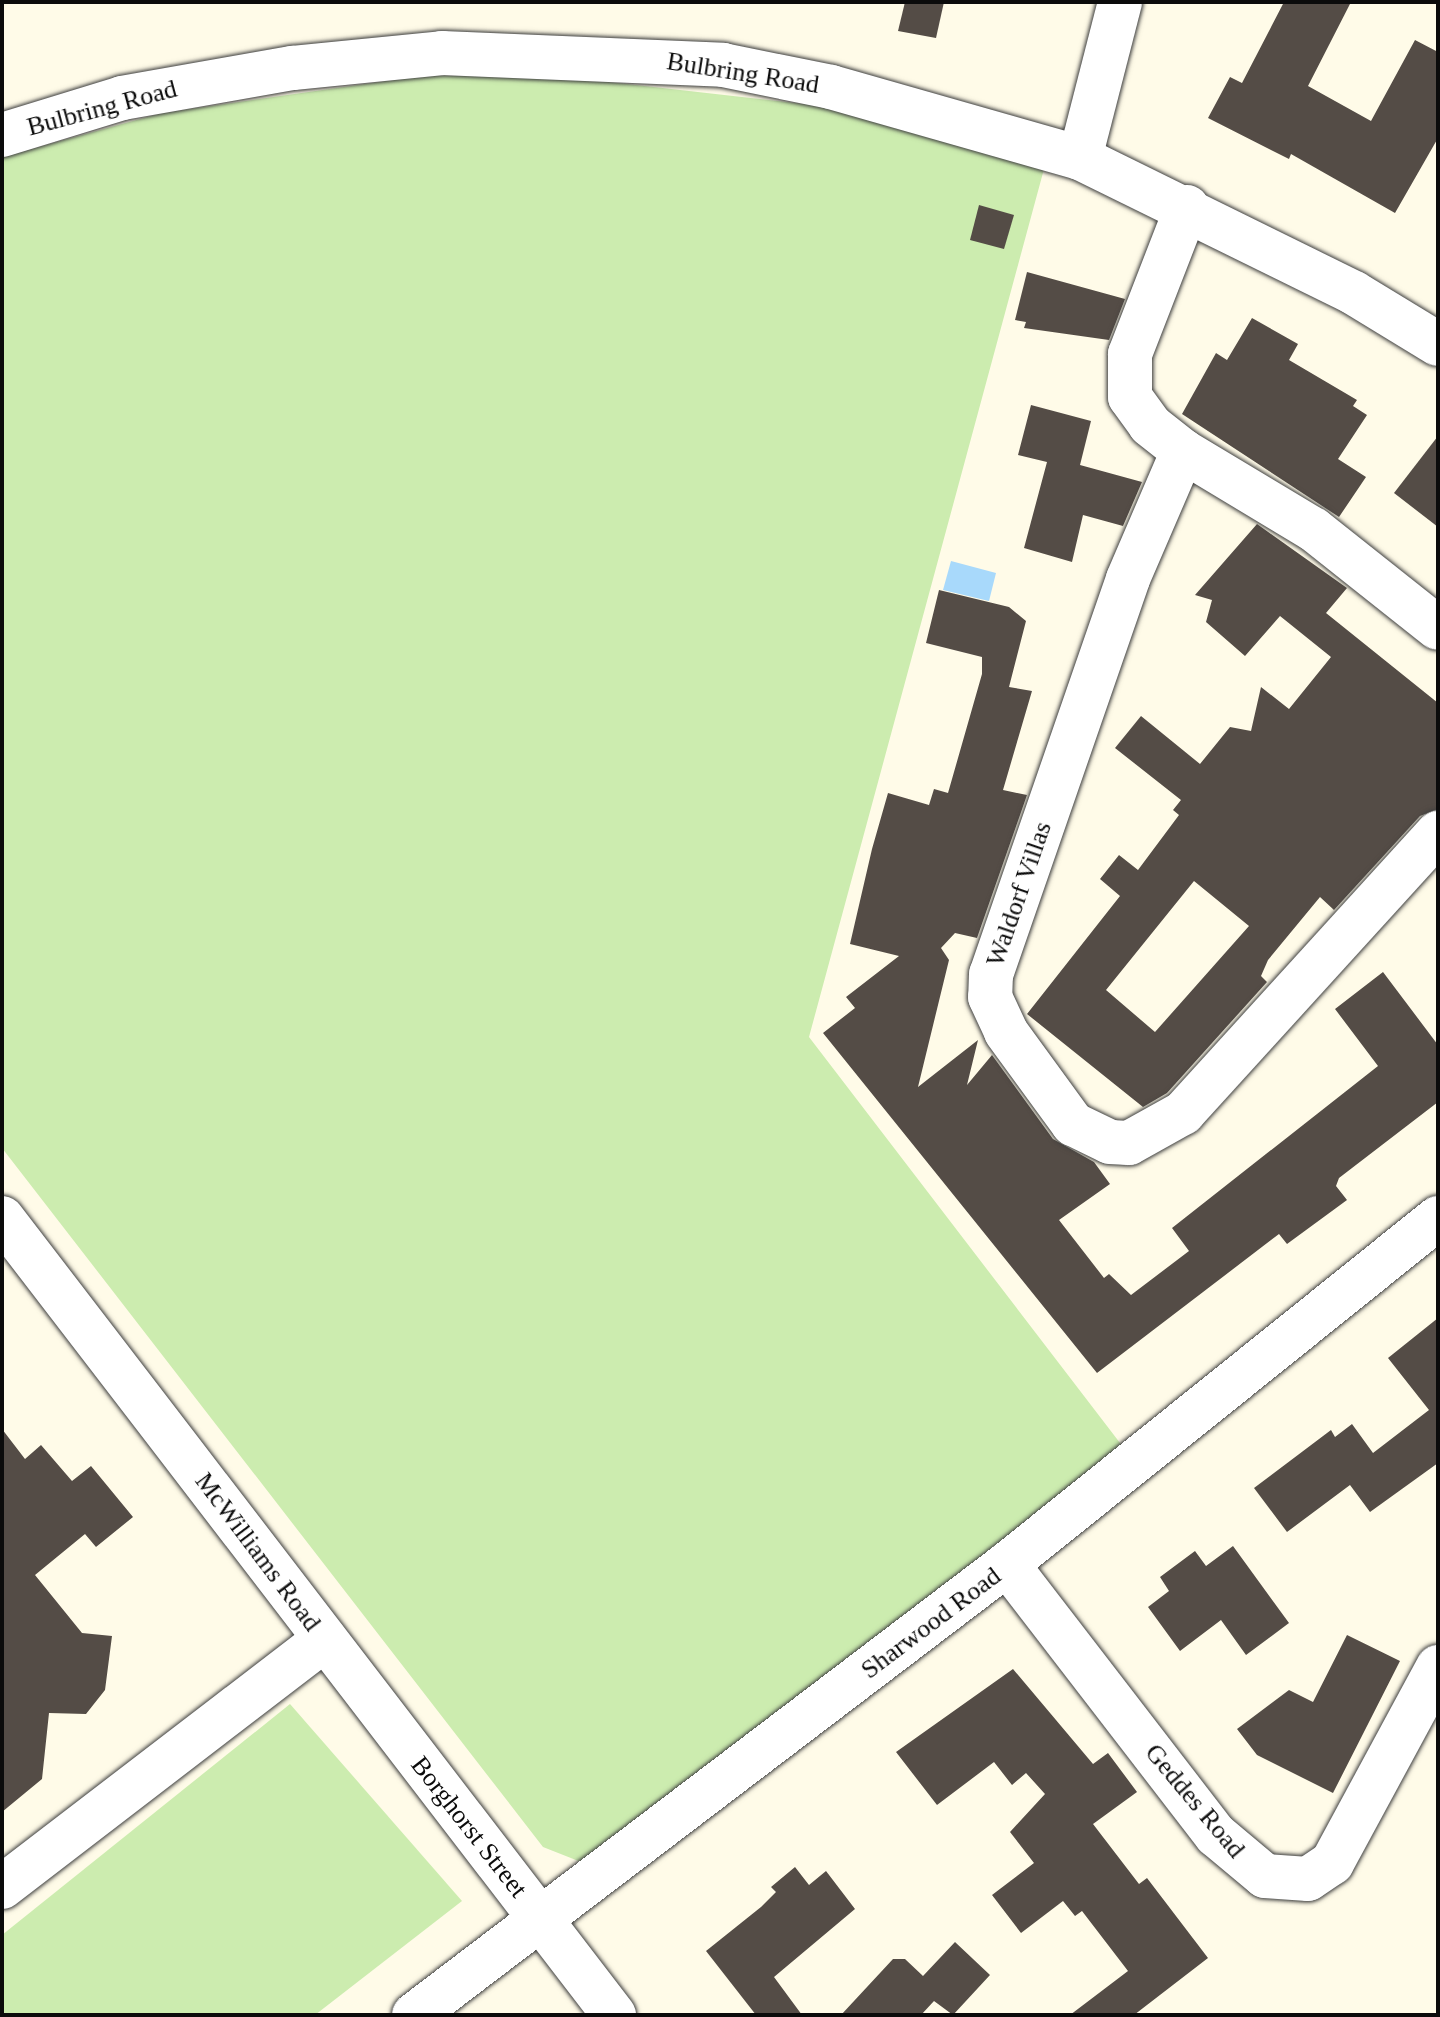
<!DOCTYPE html>
<html>
<head>
<meta charset="utf-8">
<style>
  body { margin:0 }
  #map { position:relative; width:1440px; height:2017px; overflow:hidden; background:#fffbe8; font-family:"Times New Roman",serif }
  div>[style] { position:absolute }
  .green>* { inset:0; background:#ccecaf }
  .water>* { inset:0; background:#a8d9fb }
  .building>* { inset:0; background:#544c46 }
  .roads { filter:drop-shadow(0 0 2px #3e3e3e) drop-shadow(0 0 2px #3e3e3e) }
  .minor>* { height:44px; margin:-22px; padding:0 22px; transform-origin:22px; border-radius:22px; background:#fff }
  span { translate:-50% -50%; white-space:nowrap; text-align:center; line-height:1.15; -webkit-text-stroke:8px #fff; paint-order:stroke }
  .street-label { font-size:26px; color:#0b0b0b }
  .frame { position:absolute; inset:0; border:4px solid #0b0b0b; pointer-events:none }
</style>
</head>
<body>
<div id="map">
  <div class="green">
    <i style="clip-path:polygon(428px 75px,574px 78px,840px 108px,1044px 169px,809px 1037px,1130px 1456px,581px 1862px,543px 1847px,2px 1148px,2px 157px,162px 113px)"></i>
    <i style="clip-path:polygon(290px 1704px,462px 1901px,315px 2015px,2px 2015px,2px 1935px)"></i>
  </div>
  <div class="water">
    <i style="clip-path:polygon(951px 561px,996px 573px,989px 601px,943px 590px)"></i>
  </div>
  <div class="building">
    <i style="clip-path:polygon(905px 2px,944px 2px,936px 38px,898px 31px)"></i>
    <i style="clip-path:polygon(1284px 2px,1351px 2px,1308px 86px,1371px 121px,1415px 40px,1438px 52px,1438px 138px,1395px 213px,1291px 154px,1289px 159px,1208px 118px,1230px 77px,1242px 83px)"></i>
    <i style="clip-path:polygon(979px 205px,1014px 215px,1004px 249px,970px 240px)"></i>
    <i style="clip-path:polygon(1027px 272px,1125px 299px,1109px 340px,1024px 328px,1026px 322px,1015px 320px)"></i>
    <i style="clip-path:polygon(1252px 318px,1298px 344px,1289px 360px,1357px 400px,1353px 406px,1367px 415px,1338px 459px,1366px 477px,1339px 517px,1182px 414px,1216px 353px,1227px 360px)"></i>
    <i style="clip-path:polygon(1031px 405px,1091px 421px,1080px 465px,1142px 482px,1123px 526px,1083px 515px,1072px 562px,1024px 548px,1047px 462px,1018px 455px)"></i>
    <i style="clip-path:polygon(1438px 436px,1438px 527px,1394px 493px)"></i>
    <i style="clip-path:polygon(evenodd,1257px 524px,1347px 588px,1326px 613px,1438px 703px,1438px 809px,1420px 816px,1334px 910px,1320px 897px,1268px 960px,1261px 976px,1267px 982px,1167px 1093px,1143px 1107px,1027px 1014px,1120px 896px,1100px 879px,1119px 855px,1138px 870px,1179px 815px,1173px 810px,1181px 800px,1115px 748px,1141px 716px,1200px 764px,1230px 727px,1251px 731px,1261px 687px,1289px 709px,1331px 657px,1280px 616px,1245px 656px,1206px 622px,1212px 600px,1195px 595px,1257px 524px,1194px 881px,1249px 926px,1155px 1032px,1106px 990px,1194px 881px)"></i>
    <i style="clip-path:polygon(939px 590px,1009px 607px,1026px 621px,1009px 687px,1032px 691px,1003px 790px,1027px 795px,977px 938px,955px 933px,941px 948px,949px 960px,918px 1087px,978px 1040px,967px 1085px,992px 1055px,1053px 1139px,1094px 1162px,1110px 1184px,1059px 1220px,1104px 1278px,1109px 1274px,1131px 1295px,1189px 1251px,1172px 1228px,1378px 1066px,1335px 1009px,1383px 972px,1438px 1045px,1438px 1102px,1339px 1178px,1336px 1186px,1347px 1200px,1287px 1244px,1279px 1234px,1097px 1373px,823px 1033px,855px 1008px,846px 997px,899px 956px,850px 944px,872px 849px,888px 793px,929px 805px,934px 789px,948px 793px,982px 674px,982px 657px,926px 643px)"></i>
    <i style="clip-path:polygon(1438px 1318px,1438px 1463px,1370px 1512px,1350px 1485px,1287px 1532px,1254px 1488px,1331px 1430px,1335px 1437px,1352px 1424px,1373px 1453px,1429px 1410px,1388px 1358px)"></i>
    <i style="clip-path:polygon(2px 1429px,25px 1459px,41px 1445px,72px 1481px,91px 1466px,133px 1517px,96px 1547px,85px 1534px,35px 1575px,82px 1633px,112px 1636px,105px 1690px,86px 1714px,49px 1713px,42px 1779px,2px 1812px)"></i>
    <i style="clip-path:polygon(1233px 1546px,1289px 1623px,1246px 1655px,1221px 1620px,1180px 1651px,1148px 1607px,1169px 1591px,1160px 1577px,1195px 1551px,1206px 1566px)"></i>
    <i style="clip-path:polygon(1347px 1635px,1400px 1661px,1333px 1793px,1257px 1755px,1237px 1729px,1289px 1690px,1313px 1702px)"></i>
    <i style="clip-path:polygon(1013px 1669px,1093px 1764px,1108px 1753px,1137px 1792px,1093px 1824px,1139px 1884px,1147px 1878px,1208px 1958px,1134px 2015px,1070px 2015px,1128px 1971px,1082px 1911px,1075px 1916px,1063px 1901px,1021px 1933px,992px 1895px,1034px 1863px,1010px 1832px,1045px 1794px,1026px 1773px,1012px 1785px,994px 1762px,937px 1805px,896px 1752px)"></i>
    <i style="clip-path:polygon(795px 1867px,809px 1885px,826px 1871px,855px 1909px,774px 1977px,802px 2015px,756px 2015px,706px 1951px,761px 1907px,776px 1892px,771px 1887px)"></i>
    <i style="clip-path:polygon(955px 1942px,990px 1975px,953px 2015px,934px 2001px,921px 2015px,841px 2015px,893px 1959px,905px 1959px,923px 1976px)"></i>
  </div>
  <div class="roads">
    <div class="minor">
      <i style="left:2px;top:135px;width:126px;rotate:-17.1deg"></i>
      <i style="left:122px;top:98px;width:174px;rotate:-10deg"></i>
      <i style="left:293px;top:68px;width:150px;rotate:-5.7deg"></i>
      <i style="left:442px;top:53px;width:281px;rotate:2.4deg"></i>
      <i style="left:723px;top:65px;width:110px;rotate:11.5deg"></i>
      <i style="left:831px;top:87px;width:259px;rotate:15.9deg"></i>
      <i style="left:1080px;top:158px;width:305px;rotate:26.2deg"></i>
      <i style="left:1354px;top:293px;width:98px;rotate:31.3deg"></i>
      <i style="left:1080px;top:158px;width:161px;rotate:-75.6deg"></i>
      <i style="left:1187px;top:207px;width:158px;rotate:111.2deg"></i>
      <i style="left:1130px;top:354px;width:43px;rotate:90deg"></i>
      <i style="left:1130px;top:397px;width:34px;rotate:54deg"></i>
      <i style="left:1150px;top:425px;width:42px;rotate:38.2deg"></i>
      <i style="left:1183px;top:451px;width:152px;rotate:31deg"></i>
      <i style="left:1313px;top:529px;width:159px;rotate:38.4deg"></i>
      <i style="left:1183px;top:451px;width:139px;rotate:113.3deg"></i>
      <i style="left:1128px;top:579px;width:418px;rotate:109.1deg"></i>
      <i style="left:991px;top:974px;width:23px;rotate:92deg"></i>
      <i style="left:990px;top:997px;width:38px;rotate:65deg"></i>
      <i style="left:1006px;top:1032px;width:114px;rotate:53.9deg"></i>
      <i style="left:1073px;top:1124px;width:41px;rotate:25.9deg"></i>
      <i style="left:1110px;top:1142px;width:19px;rotate:3deg"></i>
      <i style="left:1129px;top:1143px;width:62px;rotate:-29.1deg"></i>
      <i style="left:1183px;top:1113px;width:379px;rotate:-47.7deg"></i>
      <i style="left:2px;top:1218px;width:1005px;rotate:52.48deg"></i>
      <i style="left:1007px;top:1564px;width:342px;rotate:52.4deg"></i>
      <i style="left:1216px;top:1835px;width:64px;rotate:39.9deg"></i>
      <i style="left:1265px;top:1876px;width:43px;rotate:4deg"></i>
      <i style="left:1308px;top:1879px;width:29px;rotate:-34deg"></i>
      <i style="left:1332px;top:1863px;width:223px;rotate:-61.6deg"></i>
      <i style="left:2px;top:1887px;width:407px;rotate:-37.5deg"></i>
      <i style="left:414px;top:2015px;width:745px;rotate:-37.25deg"></i>
      <i style="left:1007px;top:1564px;width:553px;rotate:-38.76deg"></i>
    </div>
  </div>
  <div class="street-label">
    <span style="left:743px;top:73px;rotate:9deg">Bulbring Road</span>
    <span style="left:102px;top:108px;rotate:-15deg">Bulbring Road</span>
    <span style="left:1019px;top:894px;rotate:-71deg">Waldorf Villas</span>
    <span style="left:258px;top:1552px;rotate:53deg">McWilliams Road</span>
    <span style="left:931px;top:1623px;rotate:-37deg">Sharwood Road</span>
    <span style="left:1195px;top:1801px;rotate:50deg">Geddes Road</span>
    <span style="left:469px;top:1827px;rotate:52deg">Borghorst Street</span>
  </div>
  <div class="frame"></div>
</div>
</body>
</html>
